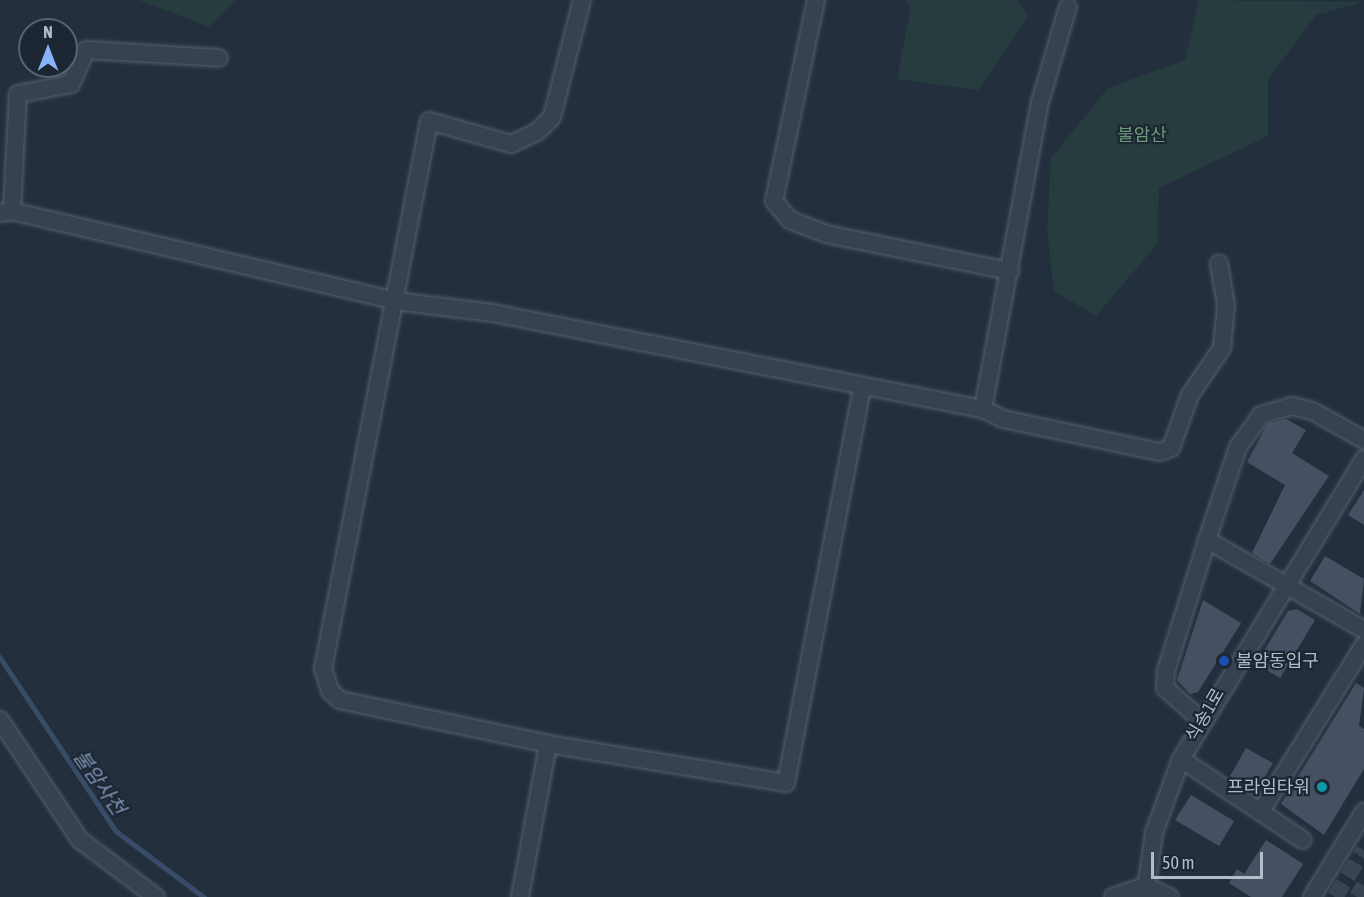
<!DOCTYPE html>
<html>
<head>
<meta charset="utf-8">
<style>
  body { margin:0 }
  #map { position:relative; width:1364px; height:897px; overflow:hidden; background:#242f3e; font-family:"Asap Condensed","Noto Sans KR",sans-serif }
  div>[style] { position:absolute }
  .green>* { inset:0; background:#263c3f }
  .stream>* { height:4.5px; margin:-2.25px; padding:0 2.25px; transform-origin:2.25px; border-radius:2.25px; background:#394c67 }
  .building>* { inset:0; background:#455162 }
  .minor-tunnel>* { height:16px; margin-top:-8px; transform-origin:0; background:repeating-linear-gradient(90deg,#3a4453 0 16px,transparent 0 24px) }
  .roads { filter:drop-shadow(0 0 2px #565f6c) drop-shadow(0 0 2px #565f6c) }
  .minor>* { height:16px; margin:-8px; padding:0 8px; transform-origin:8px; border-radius:8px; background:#38414e }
  .dots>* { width:16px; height:16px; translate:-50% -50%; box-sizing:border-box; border:3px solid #1d2633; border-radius:50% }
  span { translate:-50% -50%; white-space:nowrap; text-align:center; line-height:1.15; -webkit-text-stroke:4.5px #1d2633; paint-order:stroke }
  .park-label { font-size:18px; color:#6b9a76 }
  .poi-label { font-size:18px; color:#b4bcc9 }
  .left { translate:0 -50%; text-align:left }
  .right { translate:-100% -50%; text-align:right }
  .street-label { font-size:18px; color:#b4bcc9 }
  .water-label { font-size:20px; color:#7c92b1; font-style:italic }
  .north { position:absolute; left:18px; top:18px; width:60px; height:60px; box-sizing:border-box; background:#1d2633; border:2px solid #59626f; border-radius:50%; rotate:0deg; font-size:16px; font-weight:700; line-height:24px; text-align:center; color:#b4bcc9 }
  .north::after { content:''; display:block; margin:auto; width:21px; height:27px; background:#8ab4f8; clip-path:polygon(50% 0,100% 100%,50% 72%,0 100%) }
  .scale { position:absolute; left:1151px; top:852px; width:112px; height:27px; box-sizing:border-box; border:3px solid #b4bcc9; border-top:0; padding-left:8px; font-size:18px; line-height:21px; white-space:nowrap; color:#b4bcc9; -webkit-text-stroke:4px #1d2633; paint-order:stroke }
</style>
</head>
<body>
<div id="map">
  <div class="green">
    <i style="clip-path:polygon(139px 0,236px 0,209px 27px)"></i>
    <i style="clip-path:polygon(905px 0,1017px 0,1028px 16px,979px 90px,897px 79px,911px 7px)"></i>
    <i style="clip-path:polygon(1199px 0,1364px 2px,1316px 15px,1268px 80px,1268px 136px,1159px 188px,1157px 244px,1096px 316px,1054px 291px,1047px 230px,1051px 158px,1108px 88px,1185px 60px)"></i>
  </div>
  <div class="stream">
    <i style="left:0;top:657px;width:209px;rotate:56.3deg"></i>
    <i style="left:116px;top:831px;width:110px;rotate:36.9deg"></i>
  </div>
  <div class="building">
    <i style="clip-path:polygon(1286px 419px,1306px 430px,1292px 453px,1329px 476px,1270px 564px,1252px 553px,1285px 485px,1247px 462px,1267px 424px)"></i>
    <i style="clip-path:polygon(1364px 490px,1364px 525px,1348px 515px)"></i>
    <i style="clip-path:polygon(1325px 556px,1364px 579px,1360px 614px,1310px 581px)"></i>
    <i style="clip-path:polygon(1203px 600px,1241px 623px,1198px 692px,1190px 694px,1177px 680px)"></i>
    <i style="clip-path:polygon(1297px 609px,1315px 620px,1280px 678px,1256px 664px,1288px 611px)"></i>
    <i style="clip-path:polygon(1356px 683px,1364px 688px,1359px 726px,1364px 729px,1364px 769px,1324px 835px,1281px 804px)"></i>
    <i style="clip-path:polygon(1246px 748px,1273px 763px,1258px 788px,1230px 776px)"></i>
    <i style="clip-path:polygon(1191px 795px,1234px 821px,1219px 846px,1175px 820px)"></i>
    <i style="clip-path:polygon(1266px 840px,1303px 864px,1282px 897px,1251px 897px,1229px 883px,1237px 869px,1244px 874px)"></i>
  </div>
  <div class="minor-tunnel">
    <i style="left:1335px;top:897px;width:55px;rotate:-58.3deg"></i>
    <i style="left:1357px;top:897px;width:13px;rotate:-58deg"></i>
  </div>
  <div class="roads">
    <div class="minor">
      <i style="left:582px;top:0;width:121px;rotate:104.4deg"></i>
      <i style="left:552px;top:117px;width:21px;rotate:135deg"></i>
      <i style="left:537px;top:132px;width:29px;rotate:155deg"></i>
      <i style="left:511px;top:144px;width:85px;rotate:-164.3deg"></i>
      <i style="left:429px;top:121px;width:558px;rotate:100.95deg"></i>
      <i style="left:323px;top:669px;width:23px;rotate:72deg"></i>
      <i style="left:330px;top:691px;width:13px;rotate:42deg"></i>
      <i style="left:340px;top:700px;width:213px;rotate:11.9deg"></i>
      <i style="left:548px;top:744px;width:241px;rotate:9.3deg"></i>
      <i style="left:786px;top:783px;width:402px;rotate:-79.1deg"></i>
      <i style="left:816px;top:0;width:205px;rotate:101.8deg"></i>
      <i style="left:774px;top:201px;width:25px;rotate:50deg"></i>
      <i style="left:790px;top:220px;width:39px;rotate:21deg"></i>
      <i style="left:826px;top:234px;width:188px;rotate:11.4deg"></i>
      <i style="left:12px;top:211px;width:117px;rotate:-87.1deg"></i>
      <i style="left:18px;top:94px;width:54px;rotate:-10.7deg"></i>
      <i style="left:71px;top:84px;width:37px;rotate:-66deg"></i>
      <i style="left:86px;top:50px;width:133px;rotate:3.4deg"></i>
      <i style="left:0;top:213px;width:12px;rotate:-9deg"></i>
      <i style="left:12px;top:211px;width:393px;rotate:13.2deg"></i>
      <i style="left:395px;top:301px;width:99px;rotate:7deg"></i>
      <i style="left:493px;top:313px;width:499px;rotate:11.1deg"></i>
      <i style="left:983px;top:409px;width:22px;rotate:27deg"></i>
      <i style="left:1003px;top:419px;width:160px;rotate:11.9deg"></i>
      <i style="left:1160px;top:452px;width:12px;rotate:-20deg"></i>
      <i style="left:1171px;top:448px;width:56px;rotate:-70.3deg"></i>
      <i style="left:1190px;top:395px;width:57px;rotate:-55.8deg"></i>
      <i style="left:1222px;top:348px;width:43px;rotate:-84.7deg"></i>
      <i style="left:1226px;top:305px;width:42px;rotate:-99.7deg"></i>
      <i style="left:983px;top:409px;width:312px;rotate:-79.5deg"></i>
      <i style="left:1040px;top:102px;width:99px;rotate:-73.6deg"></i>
      <i style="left:1207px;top:540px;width:98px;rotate:-71.6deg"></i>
      <i style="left:1238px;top:447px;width:39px;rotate:-54deg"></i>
      <i style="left:1261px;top:415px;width:32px;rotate:-16deg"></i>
      <i style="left:1292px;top:406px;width:21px;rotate:14deg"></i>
      <i style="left:1312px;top:411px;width:60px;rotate:29.1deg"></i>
      <i style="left:0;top:720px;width:144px;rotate:56.3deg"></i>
      <i style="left:80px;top:840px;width:95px;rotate:36.9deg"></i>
      <i style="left:1201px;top:720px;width:48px;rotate:-138.4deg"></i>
      <i style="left:1165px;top:688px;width:17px;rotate:-87deg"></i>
      <i style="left:1166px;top:671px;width:137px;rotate:-72.6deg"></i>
      <i style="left:1207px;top:540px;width:181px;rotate:29.8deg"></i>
      <i style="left:1181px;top:759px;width:146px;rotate:33.6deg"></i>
      <i style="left:1261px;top:811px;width:195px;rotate:-58.2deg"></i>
      <i style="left:520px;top:897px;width:156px;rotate:-79.6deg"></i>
      <i style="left:1113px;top:897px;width:34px;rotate:-19deg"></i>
      <i style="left:1145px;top:886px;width:27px;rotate:24deg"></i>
      <i style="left:1145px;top:897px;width:65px;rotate:-82deg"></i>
      <i style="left:1154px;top:833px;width:79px;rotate:-70deg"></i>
      <i style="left:1181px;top:759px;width:351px;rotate:-58.6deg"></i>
      <i style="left:1312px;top:897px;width:100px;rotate:-58.5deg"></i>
    </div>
  </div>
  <div class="dots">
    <i style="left:1224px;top:661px;background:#1a4fb4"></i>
    <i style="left:1322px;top:787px;background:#0f9aa8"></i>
  </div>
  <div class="park-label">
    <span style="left:1142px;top:135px">불암산</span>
  </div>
  <div class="poi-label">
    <span class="left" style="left:1236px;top:661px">불암동입구</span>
    <span class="right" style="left:1310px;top:787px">프라임타워</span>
  </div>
  <div class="street-label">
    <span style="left:1205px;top:715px;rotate:-60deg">식송1로</span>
  </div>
  <div class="water-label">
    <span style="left:100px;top:782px;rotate:55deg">불암사천</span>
  </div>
  <div class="north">N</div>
  <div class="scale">50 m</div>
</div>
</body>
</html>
